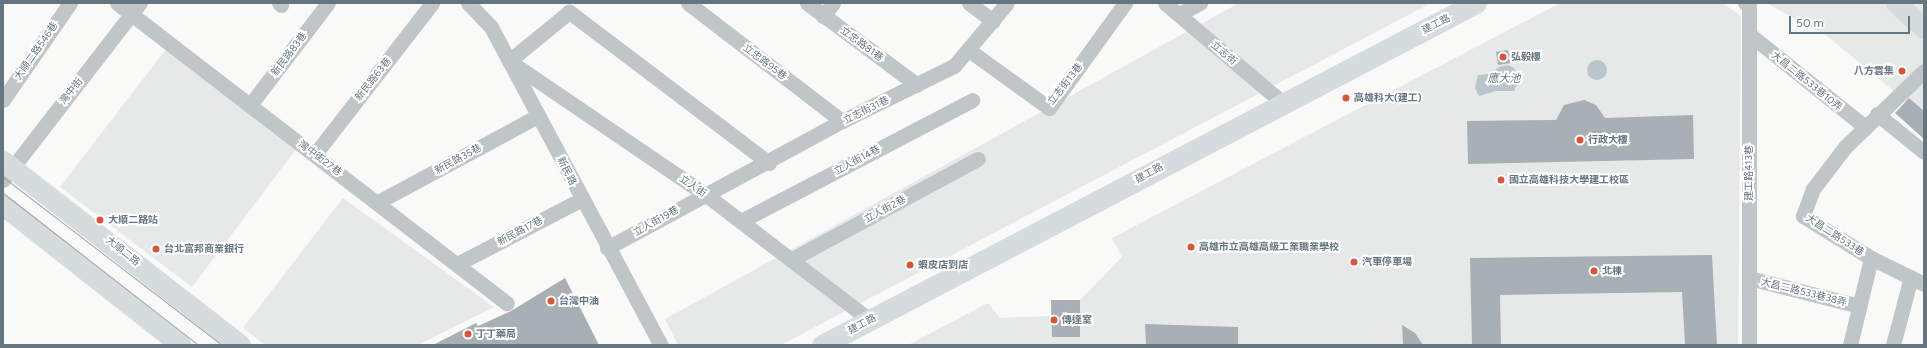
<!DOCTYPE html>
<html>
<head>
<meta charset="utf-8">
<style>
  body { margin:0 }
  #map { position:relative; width:1927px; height:348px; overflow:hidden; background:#f9f9f7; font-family:Figtree,"Noto Sans TC",sans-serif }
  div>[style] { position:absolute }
  .built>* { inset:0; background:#e7e8e8 }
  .water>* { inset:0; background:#b9c5c8 }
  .round { border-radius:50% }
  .building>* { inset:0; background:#a8b0b6 }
  .street>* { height:15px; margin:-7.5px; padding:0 7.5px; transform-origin:7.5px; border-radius:7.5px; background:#c0c5c8 }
  .secondary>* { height:21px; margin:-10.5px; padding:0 10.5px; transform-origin:10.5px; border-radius:10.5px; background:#d6dbde }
  .tram>* { height:1px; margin:-0.5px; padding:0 0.5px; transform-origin:0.5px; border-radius:0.5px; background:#a2a9ae }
  .dots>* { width:11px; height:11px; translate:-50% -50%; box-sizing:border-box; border:2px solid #fff; border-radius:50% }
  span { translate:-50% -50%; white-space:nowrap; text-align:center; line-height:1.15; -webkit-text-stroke:4px #fff; paint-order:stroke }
  .street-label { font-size:10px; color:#667680 }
  .poi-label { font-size:10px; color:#667680; font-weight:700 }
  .left { translate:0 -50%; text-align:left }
  .right { translate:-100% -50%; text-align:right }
  .water-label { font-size:11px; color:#60747a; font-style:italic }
  .frame { position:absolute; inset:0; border:4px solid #667680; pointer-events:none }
  .scale { position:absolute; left:1789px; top:16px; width:121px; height:18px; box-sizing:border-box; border:2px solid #667680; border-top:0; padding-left:5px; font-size:12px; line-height:14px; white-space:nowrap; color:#667680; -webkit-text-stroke:3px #fff; paint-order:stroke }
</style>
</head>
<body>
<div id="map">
  <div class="built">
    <i style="clip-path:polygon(1239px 3px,1431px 3px,781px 345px,678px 345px,665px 319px)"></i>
    <i style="clip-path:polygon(1560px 3px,1723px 3px,1741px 16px,1738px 345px,908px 345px,988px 303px,1000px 318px,1051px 316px,1051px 300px,1080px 300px,1122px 257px,1112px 238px)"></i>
    <i style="clip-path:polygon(1766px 3px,1924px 3px,1924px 116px,1827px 36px)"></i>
    <i style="clip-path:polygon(173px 40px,303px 140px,192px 287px,60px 187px)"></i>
    <i style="clip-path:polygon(343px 198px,494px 307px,418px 345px,265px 345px,243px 328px)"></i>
  </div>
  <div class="water">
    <i class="round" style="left:1587px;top:60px;width:20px;height:20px"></i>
    <i style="clip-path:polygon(1508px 65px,1514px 68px,1519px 80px,1514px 91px,1496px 91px,1479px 96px,1475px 88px,1478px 75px,1490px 74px,1499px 67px)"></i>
  </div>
  <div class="building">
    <i style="clip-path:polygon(1508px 50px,1511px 63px,1498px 65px,1496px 52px)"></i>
    <i style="clip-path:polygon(1909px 98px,1924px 111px,1924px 139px,1895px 113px)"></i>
    <i style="clip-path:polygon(1584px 100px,1596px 105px,1605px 118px,1693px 115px,1694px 159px,1468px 164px,1467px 121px,1556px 120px,1564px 105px)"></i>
    <i style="clip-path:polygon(1712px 255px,1717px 345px,1685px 345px,1682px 292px,1500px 295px,1501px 345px,1472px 345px,1470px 258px)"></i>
    <i style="clip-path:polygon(565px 278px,599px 345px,433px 345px,476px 323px,478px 326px,511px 311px)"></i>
    <i style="clip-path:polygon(1051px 300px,1080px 300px,1080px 337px,1052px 337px)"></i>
    <i style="clip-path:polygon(1145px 324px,1238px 327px,1238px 345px,1146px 345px)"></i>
    <i style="clip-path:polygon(1402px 325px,1415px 333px,1423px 345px,1403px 345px)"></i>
  </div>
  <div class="street">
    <i style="left:117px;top:3px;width:492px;rotate:37.6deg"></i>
    <i style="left:279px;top:3px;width:3px;rotate:45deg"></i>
    <i style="left:468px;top:3px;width:33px;rotate:46deg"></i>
    <i style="left:491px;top:27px;width:361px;rotate:61.9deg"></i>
    <i style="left:688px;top:3px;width:194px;rotate:37.5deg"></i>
    <i style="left:807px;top:3px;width:137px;rotate:36.7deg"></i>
    <i style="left:969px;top:3px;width:30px;rotate:37deg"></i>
    <i style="left:1165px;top:3px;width:155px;rotate:40.3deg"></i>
    <i style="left:1745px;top:3px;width:5px;rotate:37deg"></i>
    <i style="left:1749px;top:6px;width:339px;rotate:90deg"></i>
    <i style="left:1179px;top:14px;width:24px;rotate:-28deg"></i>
    <i style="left:823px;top:16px;width:16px;rotate:-52deg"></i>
    <i style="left:1749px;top:34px;width:149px;rotate:38.7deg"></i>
    <i style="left:970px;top:51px;width:97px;rotate:35.8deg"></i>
    <i style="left:1049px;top:108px;width:130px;rotate:-54.1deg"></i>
    <i style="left:3px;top:100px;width:118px;rotate:-55.4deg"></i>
    <i style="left:250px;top:105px;width:128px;rotate:-52.6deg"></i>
    <i style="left:1877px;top:114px;width:60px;rotate:39deg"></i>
    <i style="left:315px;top:154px;width:191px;rotate:-52.2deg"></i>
    <i style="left:769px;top:163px;width:251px;rotate:-142.9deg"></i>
    <i style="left:569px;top:12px;width:77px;rotate:140.8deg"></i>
    <i style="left:509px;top:61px;width:237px;rotate:34.2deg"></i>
    <i style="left:705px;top:194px;width:208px;rotate:37.4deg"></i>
    <i style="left:3px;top:180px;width:224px;rotate:-52.3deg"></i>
    <i style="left:378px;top:202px;width:182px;rotate:-28.3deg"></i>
    <i style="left:741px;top:221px;width:261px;rotate:-27.6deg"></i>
    <i style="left:607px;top:248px;width:267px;rotate:-28.4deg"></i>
    <i style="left:842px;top:121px;width:125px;rotate:-26.2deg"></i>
    <i style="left:954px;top:66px;width:82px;rotate:-49.9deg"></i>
    <i style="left:1871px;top:258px;width:59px;rotate:26.1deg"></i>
    <i style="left:792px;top:259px;width:211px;rotate:-28.3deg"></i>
    <i style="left:459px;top:263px;width:139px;rotate:-27.5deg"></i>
    <i style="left:1749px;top:278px;width:114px;rotate:14.2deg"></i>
    <i style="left:1850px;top:345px;width:89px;rotate:-76.4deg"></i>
    <i style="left:1871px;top:258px;width:80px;rotate:-148.3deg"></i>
    <i style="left:1803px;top:216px;width:29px;rotate:-70deg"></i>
    <i style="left:1813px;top:189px;width:53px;rotate:-52.7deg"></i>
    <i style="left:1845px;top:147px;width:110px;rotate:-43.9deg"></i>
    <i style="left:1893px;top:345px;width:70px;rotate:-75.2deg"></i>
  </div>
  <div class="secondary">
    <i style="left:1896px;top:3px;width:38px;rotate:42deg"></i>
    <i style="left:3px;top:161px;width:300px;rotate:37.8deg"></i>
    <i style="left:3px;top:205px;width:226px;rotate:38.2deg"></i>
    <i style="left:822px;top:345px;width:738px;rotate:-27.61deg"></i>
  </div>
  <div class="tram">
    <i style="left:3px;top:177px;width:276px;rotate:37.5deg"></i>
    <i style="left:3px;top:193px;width:247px;rotate:37.9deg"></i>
  </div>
  <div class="dots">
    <i style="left:1503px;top:57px;background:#d95537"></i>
    <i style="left:1902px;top:71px;background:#d95537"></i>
    <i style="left:1346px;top:98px;background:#d95537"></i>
    <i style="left:1580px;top:140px;background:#d95537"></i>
    <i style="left:1501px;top:180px;background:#d95537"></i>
    <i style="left:100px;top:220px;background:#d95537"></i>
    <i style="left:1191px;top:247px;background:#d95537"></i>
    <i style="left:156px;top:249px;background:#d95537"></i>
    <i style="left:1354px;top:262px;background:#d95537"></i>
    <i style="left:910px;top:265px;background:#d95537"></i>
    <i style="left:1594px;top:271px;background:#d95537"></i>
    <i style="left:551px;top:301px;background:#d95537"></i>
    <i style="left:1054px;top:320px;background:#d95537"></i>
    <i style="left:468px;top:334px;background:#d95537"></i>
  </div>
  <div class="street-label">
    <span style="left:1436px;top:24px;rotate:-27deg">建工路</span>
    <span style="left:862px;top:44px;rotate:36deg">立忠路81巷</span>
    <span style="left:36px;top:51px;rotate:-55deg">大順二路546巷</span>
    <span style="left:1224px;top:53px;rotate:40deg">立志街</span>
    <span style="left:289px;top:54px;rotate:-53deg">新民路83巷</span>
    <span style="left:765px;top:62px;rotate:37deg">立忠路95巷</span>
    <span style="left:373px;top:79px;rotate:-52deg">新民路63巷</span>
    <span style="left:1807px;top:81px;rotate:39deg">大昌二路533巷10弄</span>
    <span style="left:1065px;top:84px;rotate:-52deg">立志街13巷</span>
    <span style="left:71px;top:91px;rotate:-52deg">灣中街</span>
    <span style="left:866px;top:110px;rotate:-26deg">立志街31巷</span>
    <span style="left:320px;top:158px;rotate:37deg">灣中街27巷</span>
    <span style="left:458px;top:159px;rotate:-28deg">新民路35巷</span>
    <span style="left:857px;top:160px;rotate:-28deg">立人街14巷</span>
    <span style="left:567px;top:171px;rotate:63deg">新民路</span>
    <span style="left:1149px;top:173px;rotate:-28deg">建工路</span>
    <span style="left:1749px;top:173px;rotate:-90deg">建工路413巷</span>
    <span style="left:693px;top:186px;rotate:35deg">立人街</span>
    <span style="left:885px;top:209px;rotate:-28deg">立人街2巷</span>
    <span style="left:656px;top:221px;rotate:-29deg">立人街19巷</span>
    <span style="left:520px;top:231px;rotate:-28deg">新民路17巷</span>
    <span style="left:1835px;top:235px;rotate:33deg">大昌二路533巷</span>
    <span style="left:123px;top:251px;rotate:39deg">大順二路</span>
    <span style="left:1804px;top:292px;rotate:14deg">大昌二路533巷38弄</span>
    <span style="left:862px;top:324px;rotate:-28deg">建工路</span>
  </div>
  <div class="poi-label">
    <span class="left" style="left:1511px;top:57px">弘毅樓</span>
    <span class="right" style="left:1894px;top:71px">八方雲集</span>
    <span class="left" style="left:1354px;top:98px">高雄科大(建工)</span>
    <span class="left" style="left:1588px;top:140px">行政大樓</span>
    <span class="left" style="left:1509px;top:180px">國立高雄科技大學建工校區</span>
    <span class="left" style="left:108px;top:220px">大順二路站</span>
    <span class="left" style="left:1199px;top:247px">高雄市立高雄高級工業職業學校</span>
    <span class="left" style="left:164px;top:249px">台北富邦商業銀行</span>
    <span class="left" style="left:1362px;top:262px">汽車停車場</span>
    <span class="left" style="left:918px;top:265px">蝦皮店到店</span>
    <span class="left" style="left:1602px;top:271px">北棟</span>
    <span class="left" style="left:559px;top:301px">台灣中油</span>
    <span class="left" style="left:1062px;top:320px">傳達室</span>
    <span class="left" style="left:476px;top:334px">丁丁藥局</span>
  </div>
  <div class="water-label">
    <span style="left:1504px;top:79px">應大池</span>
  </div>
  <div class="frame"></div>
  <div class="scale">50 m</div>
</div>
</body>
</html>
